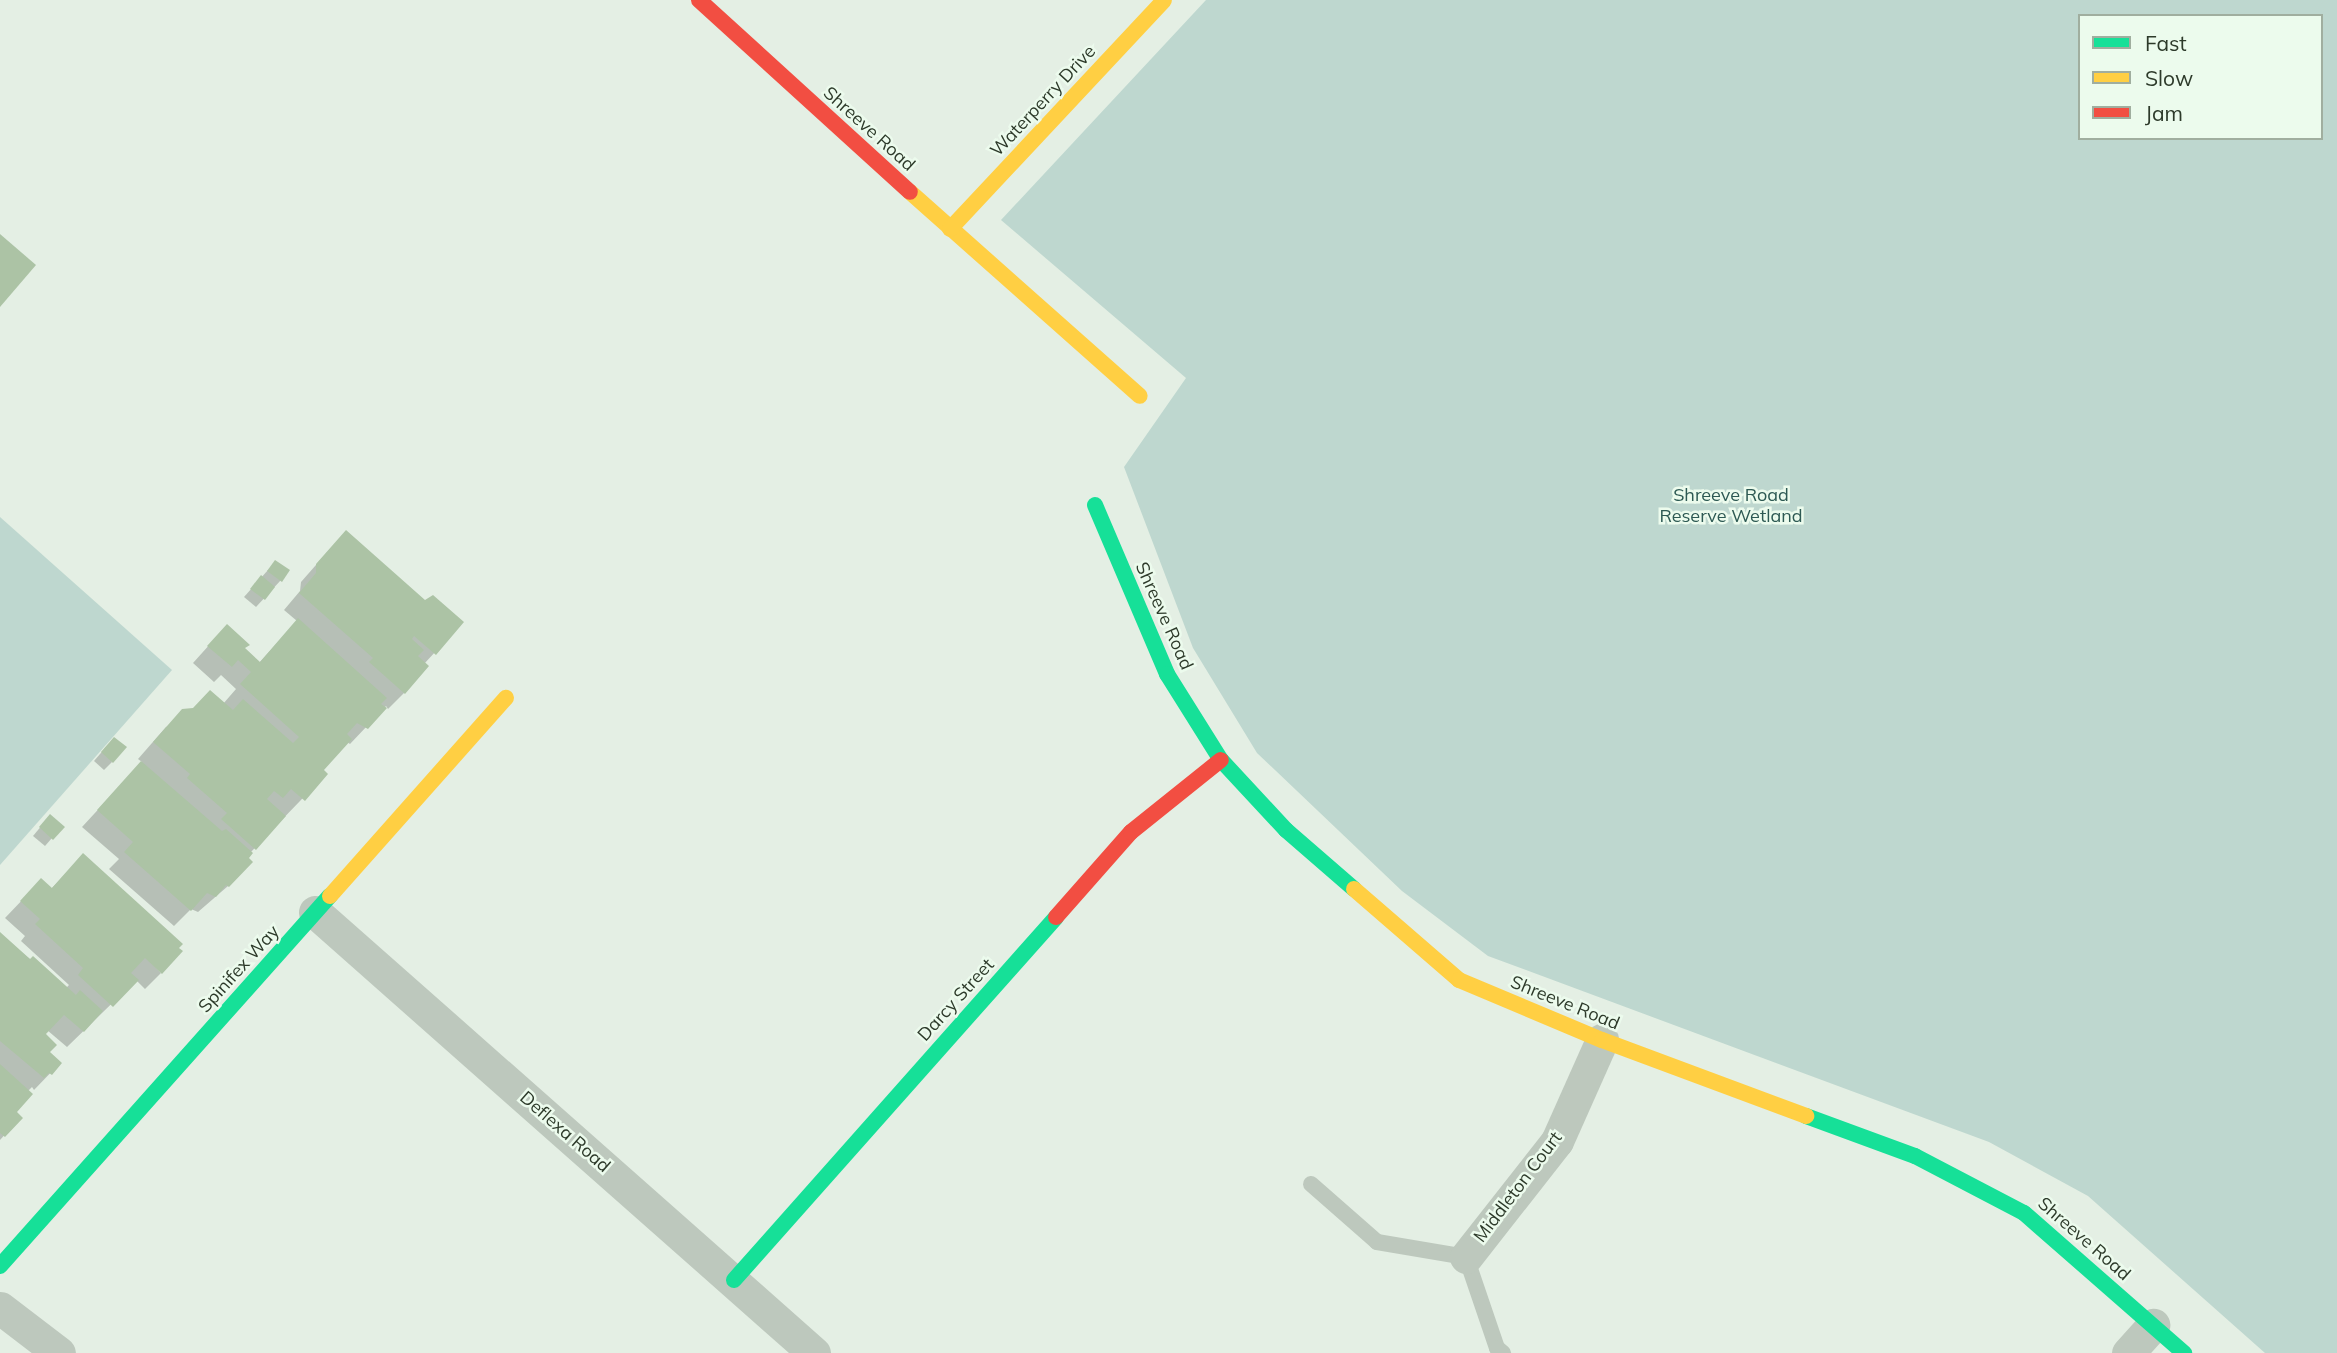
<!DOCTYPE html>
<html>
<head>
<meta charset="utf-8">
<style>
  body { margin:0 }
  #map { position:relative; width:2337px; height:1353px; overflow:hidden; background:#e4efe4; font-family:Mulish,sans-serif }
  div>[style] { position:absolute }
  .green>* { inset:0; background:#bed7cf }
  .shadow>* { inset:0; background:#0003 }
  .building>* { inset:0; background:#acc3a5 }
  .lane>* { height:16px; margin:-8px; padding:0 8px; transform-origin:8px; border-radius:8px; background:#bdc8bd }
  .street>* { height:33px; margin:-16.5px; padding:0 16.5px; transform-origin:16.5px; border-radius:16.5px; background:#bdc8bd }
  .fast>* { height:16px; margin:-8px; padding:0 8px; transform-origin:8px; border-radius:8px; background:#16e098 }
  .slow>* { height:16px; margin:-8px; padding:0 8px; transform-origin:8px; border-radius:8px; background:#ffcf43 }
  .jam>* { height:16px; margin:-8px; padding:0 8px; transform-origin:8px; border-radius:8px; background:#f24e42 }
  span { translate:-50% -50%; white-space:nowrap; text-align:center; line-height:1.15; -webkit-text-stroke:5px #ecfbed; paint-order:stroke }
  .street-label { font-size:18px; color:#2d3a2a }
  .park-label { font-size:18px; color:#2d5953 }
  .legend { position:absolute; left:2078px; top:14px; width:245px; height:126px; box-sizing:border-box; background:#ecfbed; border:2px solid #a0ae9f; margin:0; padding:9px 12px; list-style:none; font-size:21px; color:#2d3a2a }
  .legend li { display:flex; align-items:center; gap:14px; height:35px }
  .legend b { width:35px; border:2px solid #a0ae9f }
</style>
</head>
<body>
<div id="map">
  <div class="green">
    <i style="clip-path:polygon(evenodd,1206px 0,2337px 0,2337px 1353px,2265px 1353px,2088px 1196px,1989px 1142px,1488px 956px,1402px 891px,1257px 753px,1193px 648px,1124px 467px,1186px 378px,1001px 220px,1206px 0,2080px 16px,2321px 16px,2321px 138px,2080px 138px,2080px 16px)"></i>
    <i style="clip-path:polygon(0 517px,172px 670px,0 865px)"></i>
  </div>
  <div class="shadow">
    <i style="clip-path:polygon(330px 549px,462px 623px,424px 664px,404px 693px,388px 709px,386px 706px,350px 744px,347px 742px,321px 770px,326px 774px,250px 853px,228px 886px,198px 912px,191px 909px,174px 926px,109px 869px,119px 859px,82px 827px,142px 762px,138px 759px,166px 727px,223px 704px,236px 689px,221px 675px,214px 682px,193px 663px,211px 643px,243px 649px,259px 663px,297px 621px,284px 610px,300px 591px,301px 582px)"></i>
    <i style="clip-path:polygon(268px 570px,281px 580px,256px 607px,244px 597px)"></i>
    <i style="clip-path:polygon(106px 747px,112px 762px,104px 770px,94px 761px)"></i>
    <i style="clip-path:polygon(43px 824px,52px 838px,45px 846px,33px 836px)"></i>
    <i style="clip-path:polygon(68px 871px,161px 973px,145px 989px,136px 980px,67px 1047px,47px 1030px,43px 1034px,48px 1052px,60px 1063px,34px 1090px,32px 1087px,28px 1091px,15px 1112px,20px 1118px,0 1140px,0 935px,66px 988px,69px 985px,21px 941px,25px 936px,5px 918px,26px 896px,51px 889px)"></i>
  </div>
  <div class="building">
    <i style="clip-path:polygon(0 234px,36px 265px,0 307px)"></i>
    <i style="clip-path:polygon(346px 530px,425px 600px,433px 595px,464px 622px,436px 655px,414px 636px,412px 639px,424px 650px,418px 656px,429px 666px,405px 694px,369px 662px,373px 658px,299px 593px,316px 573px,316px 564px)"></i>
    <i style="clip-path:polygon(275px 560px,290px 570px,282px 582px,267px 571px)"></i>
    <i style="clip-path:polygon(261px 575px,275px 587px,265px 600px,250px 589px)"></i>
    <i style="clip-path:polygon(298px 618px,387px 698px,381px 704px,387px 708px,368px 729px,357px 723px,347px 734px,352px 739px,324px 770px,328px 774px,305px 801px,291px 789px,283px 798px,274px 791px,267px 799px,286px 816px,256px 850px,221px 819px,227px 813px,187px 778px,190px 774px,153px 742px,182px 709px,193px 708px,210px 690px,233px 710px,243px 699px,293px 743px,299px 737px,240px 684px,251px 672px,238px 660px,232px 667px,207px 646px,227px 624px,250px 645px,245px 648px,260px 662px)"></i>
    <i style="clip-path:polygon(114px 737px,127px 747px,113px 763px,101px 752px)"></i>
    <i style="clip-path:polygon(141px 761px,222px 831px,226px 829px,253px 853px,249px 858px,253px 862px,229px 887px,226px 885px,216px 897px,207px 893px,191px 911px,124px 852px,133px 842px,97px 810px)"></i>
    <i style="clip-path:polygon(50px 814px,65px 827px,53px 840px,39px 827px)"></i>
    <i style="clip-path:polygon(83px 853px,183px 944px,179px 948px,183px 951px,162px 974px,145px 958px,131px 973px,139px 980px,113px 1007px,78px 975px,83px 968px,35px 924px,40px 919px,20px 901px,41px 878px,52px 888px)"></i>
    <i style="clip-path:polygon(0 932px,30px 959px,33px 956px,76px 995px,80px 990px,103px 1011px,84px 1032px,64px 1015px,46px 1034px,57px 1045px,50px 1052px,62px 1063px,52px 1075px,49px 1073px,44px 1078px,0 1041px)"></i>
    <i style="clip-path:polygon(0 1064px,33px 1094px,17px 1112px,23px 1118px,5px 1137px,0 1133px)"></i>
  </div>
  <div class="lane">
    <i style="left:1311px;top:1184px;width:88px;rotate:41.3deg"></i>
    <i style="left:1377px;top:1242px;width:90px;rotate:9.6deg"></i>
    <i style="left:1466px;top:1257px;width:96px;rotate:71.2deg"></i>
    <i style="left:1497px;top:1348px;width:8px;rotate:40deg"></i>
  </div>
  <div class="street">
    <i style="left:315px;top:912px;width:666px;rotate:41.47deg"></i>
    <i style="left:1466px;top:1257px;width:147px;rotate:-51.9deg"></i>
    <i style="left:1557px;top:1141px;width:111px;rotate:-66deg"></i>
    <i style="left:0;top:1308px;width:74px;rotate:37.3deg"></i>
    <i style="left:2128px;top:1353px;width:38px;rotate:-48deg"></i>
  </div>
  <div class="fast">
    <i style="left:1095px;top:505px;width:184px;rotate:66.9deg"></i>
    <i style="left:1167px;top:674px;width:102px;rotate:57.9deg"></i>
    <i style="left:1221px;top:760px;width:96px;rotate:47.1deg"></i>
    <i style="left:1286px;top:830px;width:90px;rotate:40.9deg"></i>
    <i style="left:1806px;top:1116px;width:116px;rotate:20.2deg"></i>
    <i style="left:1915px;top:1156px;width:123px;rotate:27.6deg"></i>
    <i style="left:2024px;top:1213px;width:213px;rotate:41.2deg"></i>
    <i style="left:0;top:1266px;width:496px;rotate:-48.3deg"></i>
    <i style="left:734px;top:1280px;width:485px;rotate:-48.4deg"></i>
  </div>
  <div class="slow">
    <i style="left:910px;top:192px;width:307px;rotate:41.6deg"></i>
    <i style="left:950px;top:229px;width:313px;rotate:-46.9deg"></i>
    <i style="left:1354px;top:889px;width:139px;rotate:40.9deg"></i>
    <i style="left:1459px;top:980px;width:155px;rotate:22.8deg"></i>
    <i style="left:1602px;top:1040px;width:218px;rotate:20.4deg"></i>
    <i style="left:330px;top:896px;width:265px;rotate:-48.4deg"></i>
  </div>
  <div class="jam">
    <i style="left:699px;top:0;width:285px;rotate:42.3deg"></i>
    <i style="left:1056px;top:917px;width:113px;rotate:-48.6deg"></i>
    <i style="left:1131px;top:832px;width:115px;rotate:-38.7deg"></i>
  </div>
  <div class="street-label">
    <span style="left:1043px;top:101px;rotate:-47deg">Waterperry Drive</span>
    <span style="left:869px;top:129px;rotate:42deg">Shreeve Road</span>
    <span style="left:1164px;top:616px;rotate:66deg">Shreeve Road</span>
    <span style="left:239px;top:969px;rotate:-48deg">Spinifex Way</span>
    <span style="left:956px;top:1000px;rotate:-48deg">Darcy Street</span>
    <span style="left:1565px;top:1003px;rotate:22deg">Shreeve Road</span>
    <span style="left:565px;top:1132px;rotate:41deg">Deflexa Road</span>
    <span style="left:1518px;top:1187px;rotate:-53deg">Middleton Court</span>
    <span style="left:2084px;top:1239px;rotate:41deg">Shreeve Road</span>
  </div>
  <div class="park-label">
    <span style="left:1731px;top:506px">Shreeve Road<br>Reserve Wetland</span>
  </div>
  <ul class="legend">
  <li><b style="height:9px;background:#16e098"></b>Fast</li>
  <li><b style="height:9px;background:#ffcf43"></b>Slow</li>
  <li><b style="height:9px;background:#f24e42"></b>Jam</li>
  </ul>
</div>
</body>
</html>
